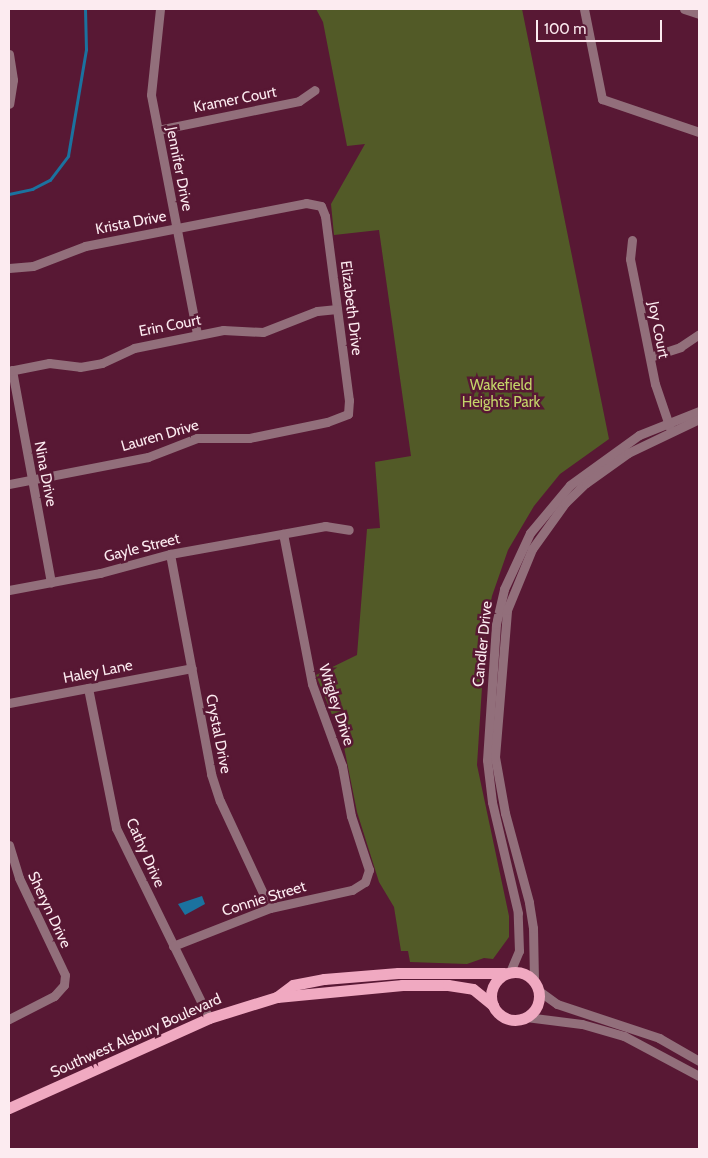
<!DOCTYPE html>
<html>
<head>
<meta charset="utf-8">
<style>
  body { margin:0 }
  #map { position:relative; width:708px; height:1158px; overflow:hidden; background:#581834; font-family:Cabin,sans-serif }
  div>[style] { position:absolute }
  .green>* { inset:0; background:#525a27 }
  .water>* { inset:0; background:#1b729f }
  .stream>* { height:2.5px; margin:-1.25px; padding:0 1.25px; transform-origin:1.25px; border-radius:1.25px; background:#1b729f }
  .minor>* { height:9px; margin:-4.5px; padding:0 4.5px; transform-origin:4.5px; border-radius:4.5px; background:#926f7b }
  .major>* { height:11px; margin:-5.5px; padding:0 5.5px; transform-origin:5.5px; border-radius:5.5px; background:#f0a9c1 }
  .major>.ring { margin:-5.5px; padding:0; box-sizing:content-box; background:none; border:11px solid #f0a9c1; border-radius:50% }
  span { translate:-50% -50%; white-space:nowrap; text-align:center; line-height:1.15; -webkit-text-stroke:5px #581834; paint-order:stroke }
  .street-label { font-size:15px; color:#fcebf0 }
  .park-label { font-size:15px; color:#c3d469 }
  .frame { position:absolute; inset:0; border:10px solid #fcebf0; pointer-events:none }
  .scale { position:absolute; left:536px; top:20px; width:126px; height:22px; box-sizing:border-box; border:2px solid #fcebf0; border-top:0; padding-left:6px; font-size:15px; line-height:18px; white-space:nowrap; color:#fcebf0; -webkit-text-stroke:4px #581834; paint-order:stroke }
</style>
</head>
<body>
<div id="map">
  <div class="green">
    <i style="clip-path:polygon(316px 9px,522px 9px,609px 439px,560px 474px,534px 506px,508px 550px,492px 596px,486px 625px,477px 765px,509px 916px,509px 937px,493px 959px,484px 958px,467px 964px,410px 962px,408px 951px,401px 951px,394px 907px,379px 882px,357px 812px,343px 742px,316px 675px,357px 655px,367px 529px,380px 528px,375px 462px,411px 456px,379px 230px,334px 235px,331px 204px,365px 144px,347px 146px,323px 22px)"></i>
  </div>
  <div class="water">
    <i style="clip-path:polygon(202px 896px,205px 904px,185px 915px,178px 904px)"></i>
  </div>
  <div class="stream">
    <i style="left:9px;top:194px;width:24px;rotate:-12deg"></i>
    <i style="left:32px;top:189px;width:20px;rotate:-27deg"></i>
    <i style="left:50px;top:180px;width:30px;rotate:-53deg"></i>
    <i style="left:68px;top:156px;width:108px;rotate:-80.4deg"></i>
    <i style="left:86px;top:50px;width:41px;rotate:-91.4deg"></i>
  </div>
  <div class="minor">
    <i style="left:160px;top:9px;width:86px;rotate:96deg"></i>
    <i style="left:151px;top:95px;width:244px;rotate:79.1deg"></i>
    <i style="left:584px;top:9px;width:92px;rotate:78.7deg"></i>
    <i style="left:602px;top:99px;width:102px;rotate:18.8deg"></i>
    <i style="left:684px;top:9px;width:16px;rotate:18deg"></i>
    <i style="left:9px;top:54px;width:26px;rotate:81deg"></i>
    <i style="left:13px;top:80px;width:24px;rotate:99deg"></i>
    <i style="left:158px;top:130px;width:144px;rotate:-11.6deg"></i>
    <i style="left:299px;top:101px;width:19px;rotate:-35deg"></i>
    <i style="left:632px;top:240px;width:19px;rotate:96deg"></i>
    <i style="left:630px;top:259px;width:127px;rotate:78.7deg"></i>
    <i style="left:655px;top:384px;width:46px;rotate:71.2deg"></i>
    <i style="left:9px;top:268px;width:24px;rotate:-5deg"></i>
    <i style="left:33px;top:266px;width:56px;rotate:-21deg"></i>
    <i style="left:85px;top:246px;width:225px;rotate:-11deg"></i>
    <i style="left:306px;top:203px;width:15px;rotate:11deg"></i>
    <i style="left:321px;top:206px;width:11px;rotate:68deg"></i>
    <i style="left:325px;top:216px;width:186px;rotate:82.6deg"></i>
    <i style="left:349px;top:400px;width:14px;rotate:94deg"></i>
    <i style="left:348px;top:414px;width:22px;rotate:159deg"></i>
    <i style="left:327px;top:422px;width:80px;rotate:168.4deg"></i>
    <i style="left:249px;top:438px;width:52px;rotate:180deg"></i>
    <i style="left:197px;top:438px;width:53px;rotate:158.8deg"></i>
    <i style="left:148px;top:457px;width:142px;rotate:169deg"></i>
    <i style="left:650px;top:357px;width:32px;rotate:-18deg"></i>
    <i style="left:680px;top:347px;width:23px;rotate:-34deg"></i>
    <i style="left:12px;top:370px;width:216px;rotate:79.6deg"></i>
    <i style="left:9px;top:371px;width:41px;rotate:-11.3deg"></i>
    <i style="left:49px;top:363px;width:31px;rotate:7deg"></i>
    <i style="left:80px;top:367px;width:22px;rotate:-10deg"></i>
    <i style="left:102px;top:363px;width:35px;rotate:-25deg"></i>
    <i style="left:134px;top:348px;width:91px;rotate:-11.4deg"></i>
    <i style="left:223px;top:330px;width:40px;rotate:2.9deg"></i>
    <i style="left:263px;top:332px;width:58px;rotate:-21.3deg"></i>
    <i style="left:317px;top:311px;width:20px;rotate:-6deg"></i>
    <i style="left:170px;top:554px;width:224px;rotate:79.4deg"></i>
    <i style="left:211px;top:774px;width:28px;rotate:72deg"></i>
    <i style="left:220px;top:801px;width:118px;rotate:65deg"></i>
    <i style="left:9px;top:590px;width:93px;rotate:-10.6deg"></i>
    <i style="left:100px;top:573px;width:73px;rotate:-15.2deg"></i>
    <i style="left:170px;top:554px;width:158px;rotate:-10.2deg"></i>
    <i style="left:325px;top:526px;width:24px;rotate:9deg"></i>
    <i style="left:88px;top:688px;width:143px;rotate:78.7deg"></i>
    <i style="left:116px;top:828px;width:212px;rotate:63.9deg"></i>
    <i style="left:9px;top:703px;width:186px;rotate:-10.8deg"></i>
    <i style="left:9px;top:845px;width:34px;rotate:73deg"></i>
    <i style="left:19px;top:878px;width:107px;rotate:64.6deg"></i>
    <i style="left:65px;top:975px;width:10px;rotate:96deg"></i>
    <i style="left:64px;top:985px;width:15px;rotate:132deg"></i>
    <i style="left:54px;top:996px;width:51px;rotate:152.9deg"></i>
    <i style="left:173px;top:946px;width:104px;rotate:-21.4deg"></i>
    <i style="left:270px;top:908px;width:84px;rotate:-12.4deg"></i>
    <i style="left:352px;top:890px;width:15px;rotate:-32deg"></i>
    <i style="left:365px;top:882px;width:13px;rotate:-72deg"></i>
    <i style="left:369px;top:870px;width:57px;rotate:-108.4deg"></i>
    <i style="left:351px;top:816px;width:51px;rotate:-100.2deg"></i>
    <i style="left:342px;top:766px;width:87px;rotate:-110.1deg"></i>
    <i style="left:312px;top:684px;width:153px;rotate:-100.9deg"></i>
    <i style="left:510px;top:972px;width:23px;rotate:-67deg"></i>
    <i style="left:519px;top:951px;width:38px;rotate:-92deg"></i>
    <i style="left:518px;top:913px;width:114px;rotate:-103.2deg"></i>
    <i style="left:492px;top:802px;width:42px;rotate:-96.8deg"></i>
    <i style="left:487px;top:760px;width:136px;rotate:-86.2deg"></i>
    <i style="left:496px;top:624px;width:36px;rotate:-77deg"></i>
    <i style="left:504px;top:589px;width:62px;rotate:-65.1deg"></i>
    <i style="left:530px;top:533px;width:62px;rotate:-50.2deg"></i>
    <i style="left:570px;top:485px;width:85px;rotate:-35.9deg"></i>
    <i style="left:639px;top:435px;width:65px;rotate:-21.8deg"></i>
    <i style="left:534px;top:980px;width:52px;rotate:-91.1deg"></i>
    <i style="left:533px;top:928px;width:26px;rotate:-99deg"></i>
    <i style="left:529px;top:902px;width:92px;rotate:-105.1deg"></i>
    <i style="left:505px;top:813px;width:57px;rotate:-100.1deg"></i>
    <i style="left:495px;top:757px;width:147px;rotate:-85.3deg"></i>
    <i style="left:507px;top:610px;width:66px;rotate:-67.7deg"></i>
    <i style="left:532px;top:549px;width:57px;rotate:-54.3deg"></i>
    <i style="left:565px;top:503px;width:29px;rotate:-44deg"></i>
    <i style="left:586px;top:483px;width:52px;rotate:-35.5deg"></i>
    <i style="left:628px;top:453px;width:79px;rotate:-25.6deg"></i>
    <i style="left:539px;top:991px;width:22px;rotate:36deg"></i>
    <i style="left:557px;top:1004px;width:108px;rotate:18.4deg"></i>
    <i style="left:659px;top:1038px;width:46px;rotate:29.9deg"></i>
    <i style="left:526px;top:1017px;width:56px;rotate:7.1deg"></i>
    <i style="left:582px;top:1024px;width:44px;rotate:15.9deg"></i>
    <i style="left:624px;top:1036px;width:85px;rotate:28.1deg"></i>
  </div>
  <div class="major">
    <i class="ring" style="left:491px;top:972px;width:37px;height:37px"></i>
    <i style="left:277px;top:997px;width:20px;rotate:-37deg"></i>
    <i style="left:293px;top:985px;width:32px;rotate:-11deg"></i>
    <i style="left:324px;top:979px;width:74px;rotate:-4.6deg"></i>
    <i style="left:398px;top:973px;width:106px"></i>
    <i style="left:9px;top:1108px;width:219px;rotate:-24.2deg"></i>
    <i style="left:209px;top:1018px;width:71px;rotate:-17.2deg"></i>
    <i style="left:277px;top:997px;width:126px;rotate:-5.5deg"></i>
    <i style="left:402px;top:985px;width:46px"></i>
    <i style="left:448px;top:985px;width:25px;rotate:9deg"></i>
    <i style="left:473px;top:989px;width:26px;rotate:39deg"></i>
  </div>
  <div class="street-label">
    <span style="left:235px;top:100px;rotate:-11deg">Kramer Court</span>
    <span style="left:179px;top:169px;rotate:79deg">Jennifer Drive</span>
    <span style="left:131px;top:223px;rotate:-11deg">Krista Drive</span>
    <span style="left:351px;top:308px;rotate:83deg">Elizabeth Drive</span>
    <span style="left:170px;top:326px;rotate:-11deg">Erin Court</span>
    <span style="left:658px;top:330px;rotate:79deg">Joy Court</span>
    <span style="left:160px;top:436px;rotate:-16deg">Lauren Drive</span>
    <span style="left:45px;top:474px;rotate:79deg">Nina Drive</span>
    <span style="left:142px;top:548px;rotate:-14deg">Gayle Street</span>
    <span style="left:483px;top:644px;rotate:-84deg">Candler Drive</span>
    <span style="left:98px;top:672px;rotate:-11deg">Haley Lane</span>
    <span style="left:336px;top:705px;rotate:72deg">Wrigley Drive</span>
    <span style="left:218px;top:734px;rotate:79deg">Crystal Drive</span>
    <span style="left:145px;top:853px;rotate:66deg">Cathy Drive</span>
    <span style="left:264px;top:899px;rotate:-17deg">Connie Street</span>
    <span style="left:49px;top:910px;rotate:65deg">Sheryn Drive</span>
    <span style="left:136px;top:1036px;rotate:-24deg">Southwest Alsbury Boulevard</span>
  </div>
  <div class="park-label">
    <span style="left:501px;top:394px">Wakefield<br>Heights Park</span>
  </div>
  <div class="frame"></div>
  <div class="scale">100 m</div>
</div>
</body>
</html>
